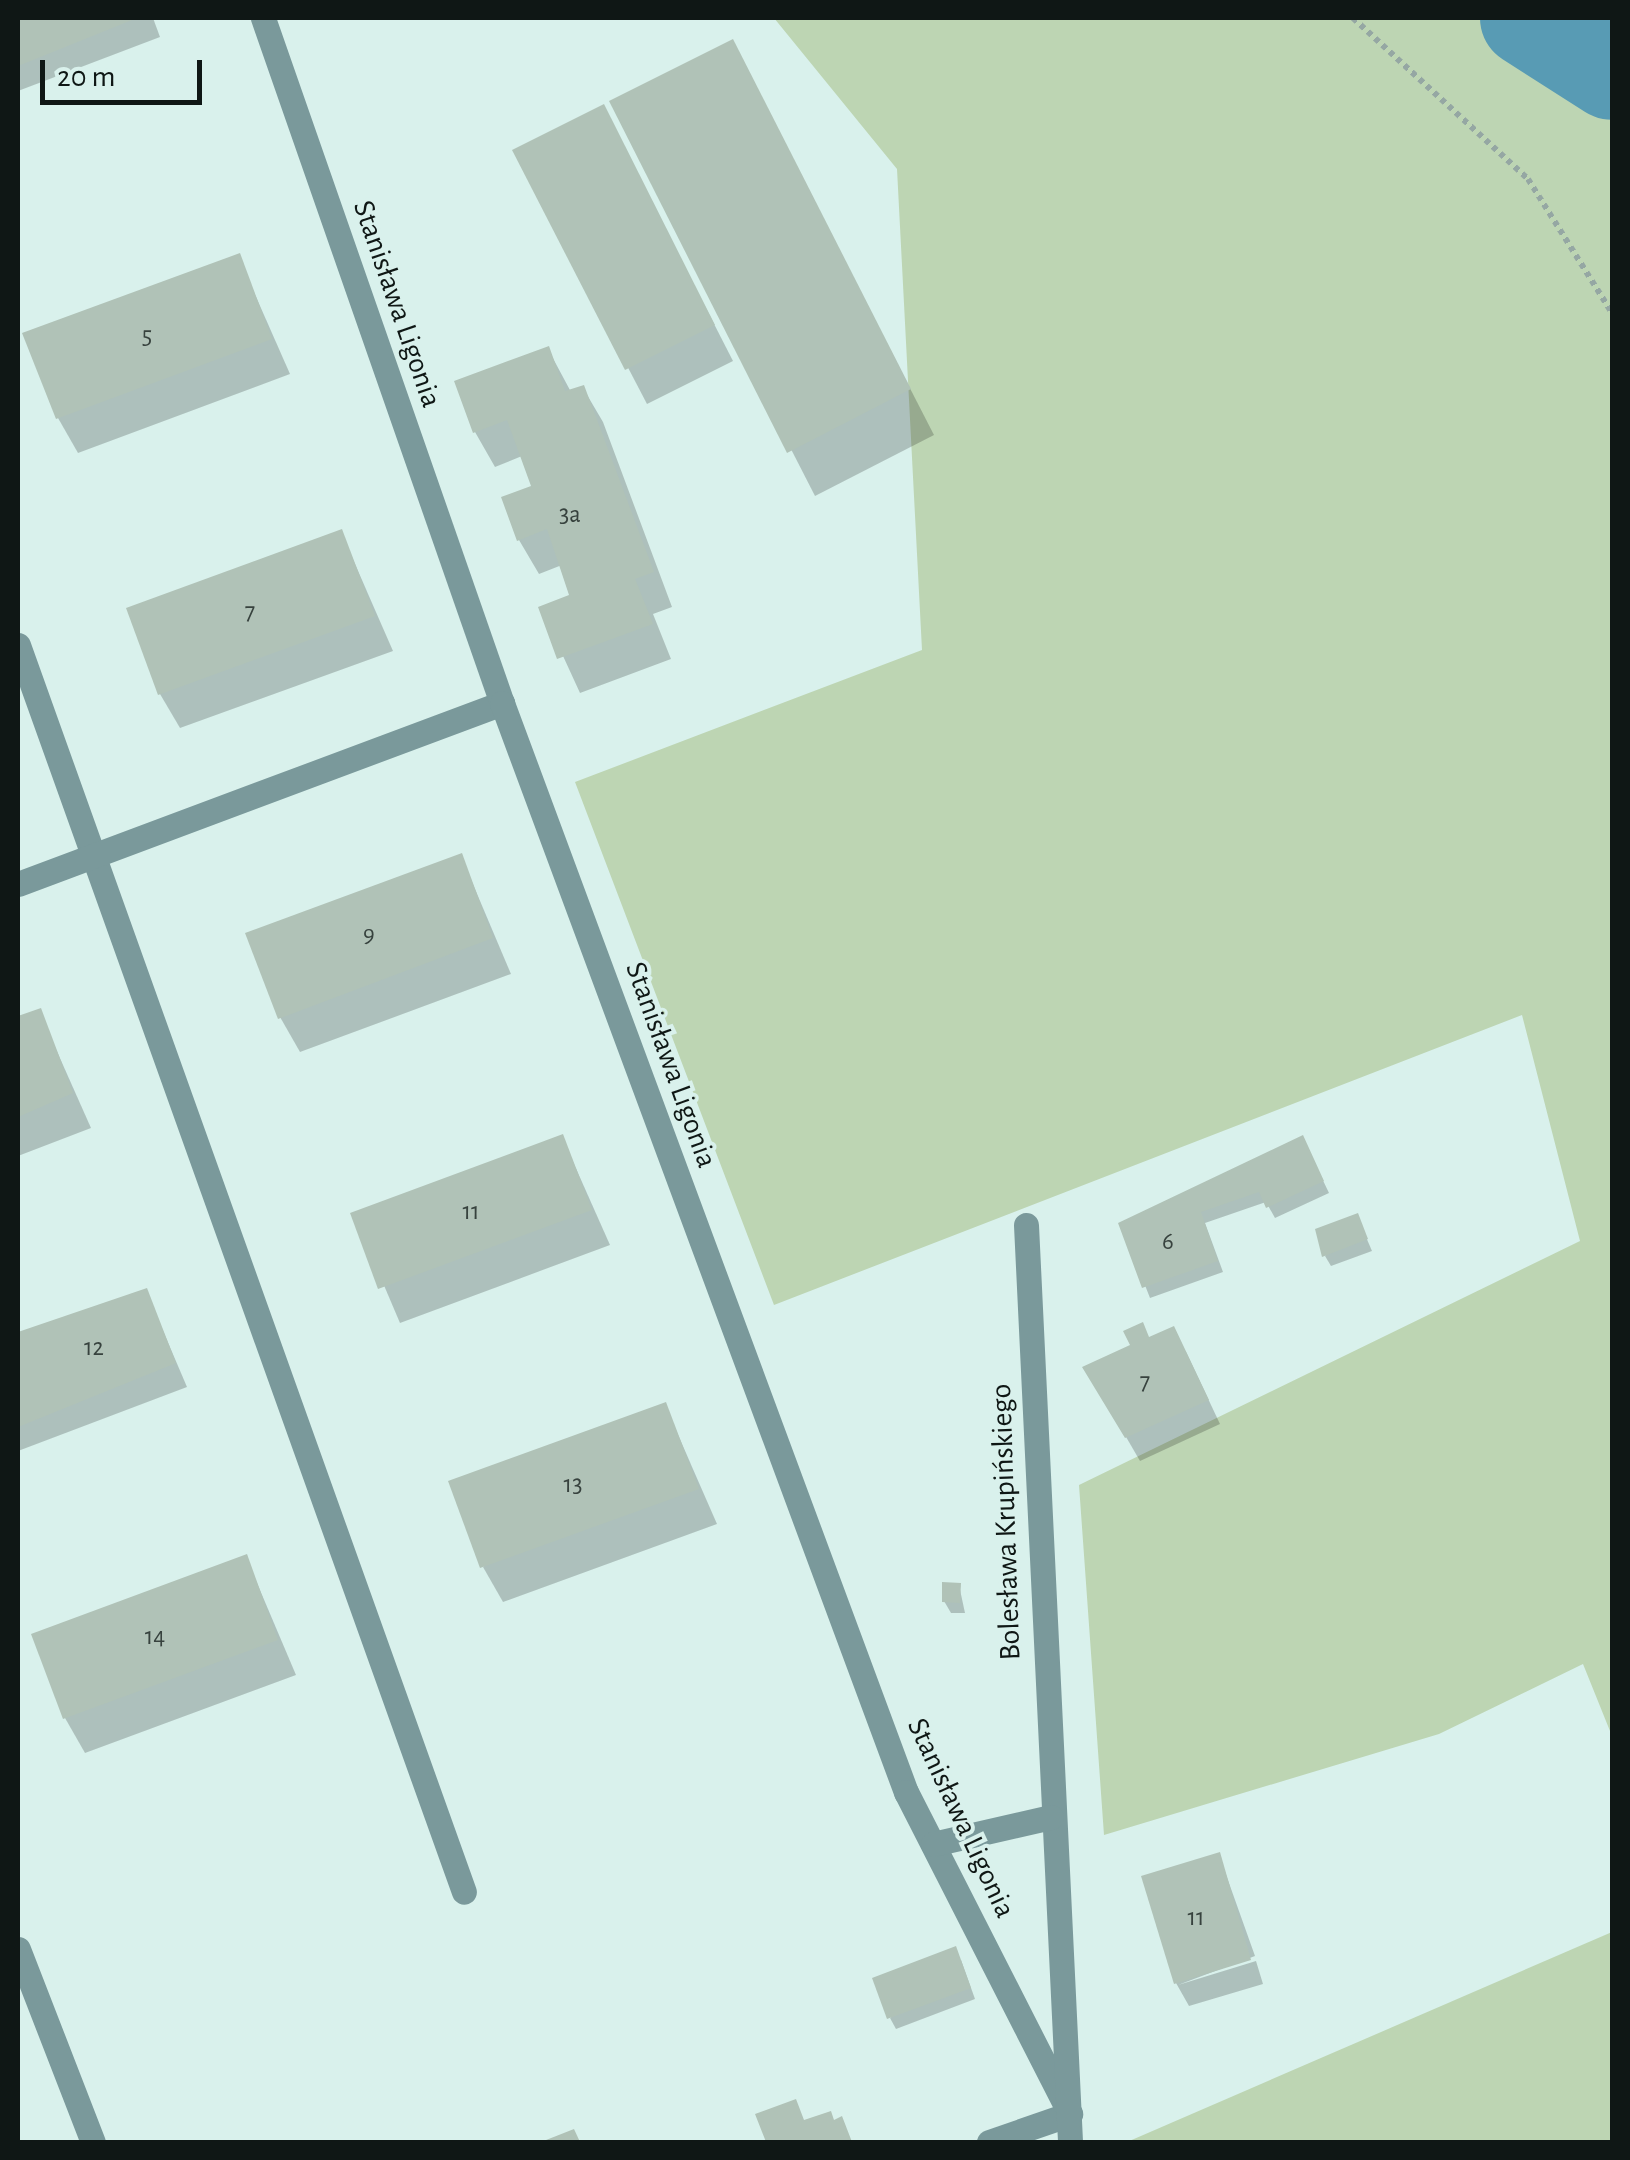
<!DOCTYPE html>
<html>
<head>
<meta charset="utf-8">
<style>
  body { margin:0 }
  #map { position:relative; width:1630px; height:2160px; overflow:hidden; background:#d9f1ec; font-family:"Alegreya Sans",sans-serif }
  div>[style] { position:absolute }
  .green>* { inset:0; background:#bdd5b3 }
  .shadow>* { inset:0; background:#0003 }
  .river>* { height:98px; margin:-49px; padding:0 49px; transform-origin:49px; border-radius:49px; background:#589bb4 }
  .building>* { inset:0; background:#b0c2b7 }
  .path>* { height:6px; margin-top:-3px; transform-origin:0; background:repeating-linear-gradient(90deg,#95a7a3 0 5px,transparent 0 10px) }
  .service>* { height:25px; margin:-12.5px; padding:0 12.5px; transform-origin:12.5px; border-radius:12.5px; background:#7a999b }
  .minor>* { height:25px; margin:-12.5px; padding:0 12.5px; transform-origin:12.5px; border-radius:12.5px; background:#7a999b }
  span { translate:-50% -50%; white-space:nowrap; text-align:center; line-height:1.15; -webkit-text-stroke:8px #d9f1ec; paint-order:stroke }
  .number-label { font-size:25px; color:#37423e }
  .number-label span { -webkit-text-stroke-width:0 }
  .street-label { font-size:30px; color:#0f1715 }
  .frame { position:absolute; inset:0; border:20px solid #0f1715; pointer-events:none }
  .scale { position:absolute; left:40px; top:60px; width:162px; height:45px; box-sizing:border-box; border:5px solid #0f1715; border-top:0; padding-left:12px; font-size:30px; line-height:35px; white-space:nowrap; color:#0f1715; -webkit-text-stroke:8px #d9f1ec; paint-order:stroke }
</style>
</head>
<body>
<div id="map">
  <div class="green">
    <i style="clip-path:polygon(774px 18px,1612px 18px,1612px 1736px,1583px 1664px,1439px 1734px,1104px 1835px,1079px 1485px,1580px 1241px,1522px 1015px,774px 1305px,575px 782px,922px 650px,897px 169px)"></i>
    <i style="clip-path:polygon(1612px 1932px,1612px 2142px,1127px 2142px)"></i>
  </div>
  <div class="shadow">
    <i style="clip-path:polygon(18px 18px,153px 18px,160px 37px,18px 91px)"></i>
    <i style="clip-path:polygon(732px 42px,934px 435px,815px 496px,613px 102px)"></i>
    <i style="clip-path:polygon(603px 107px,733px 361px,647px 404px,515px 151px)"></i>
    <i style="clip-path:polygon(238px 256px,290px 374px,78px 453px,58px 418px)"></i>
    <i style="clip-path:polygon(548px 349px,571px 392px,583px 388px,603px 422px,672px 607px,653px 614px,671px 659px,580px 693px,541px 608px,573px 597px,562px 565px,539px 574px,519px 540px,534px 487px,522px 456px,495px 467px,475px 432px)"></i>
    <i style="clip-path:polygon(341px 532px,393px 651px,180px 728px,160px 694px)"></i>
    <i style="clip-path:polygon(461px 856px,511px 974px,300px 1052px,280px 1017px)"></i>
    <i style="clip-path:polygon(39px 1011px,91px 1128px,18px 1156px,18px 1019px)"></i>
    <i style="clip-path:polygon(562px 1137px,610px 1245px,400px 1323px,354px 1215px)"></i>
    <i style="clip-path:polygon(1308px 1149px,1329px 1193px,1275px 1218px,1266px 1202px,1205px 1223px,1223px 1272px,1150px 1298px,1121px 1224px)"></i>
    <i style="clip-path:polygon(1357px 1216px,1372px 1251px,1331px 1266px,1325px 1256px)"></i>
    <i style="clip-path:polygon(146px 1291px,187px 1387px,18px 1451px,18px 1338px)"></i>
    <i style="clip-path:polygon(1150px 1340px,1186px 1352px,1220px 1424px,1140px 1461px,1086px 1368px)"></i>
    <i style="clip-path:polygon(665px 1405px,717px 1524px,503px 1602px,483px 1567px)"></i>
    <i style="clip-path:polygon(246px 1557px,296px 1675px,85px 1753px,65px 1718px)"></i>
    <i style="clip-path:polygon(959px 1585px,965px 1613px,951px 1613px,944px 1601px)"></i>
    <i style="clip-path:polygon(1219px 1855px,1255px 1956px,1178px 1985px,1256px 1961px,1263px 1984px,1189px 2006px,1176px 1983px)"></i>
    <i style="clip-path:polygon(961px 1960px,975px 1999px,896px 2029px,890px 2018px)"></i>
  </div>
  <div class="river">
    <i style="left:1529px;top:18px;width:98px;rotate:32.6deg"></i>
  </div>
  <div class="building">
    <i style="clip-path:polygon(18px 18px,137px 18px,18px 66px)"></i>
    <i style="clip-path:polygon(733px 39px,911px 389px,787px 453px,609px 101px)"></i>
    <i style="clip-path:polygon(604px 104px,715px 325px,625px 370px,512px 150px)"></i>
    <i style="clip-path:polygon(240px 253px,272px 339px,56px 419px,22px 333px)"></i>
    <i style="clip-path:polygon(549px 346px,565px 391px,584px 385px,654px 572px,635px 579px,653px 624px,557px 659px,538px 607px,569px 595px,547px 529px,517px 541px,501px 497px,531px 486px,507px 420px,473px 433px,454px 381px)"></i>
    <i style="clip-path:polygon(342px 529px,375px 616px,158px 695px,126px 608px)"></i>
    <i style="clip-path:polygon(462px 853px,493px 938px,278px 1019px,245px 933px)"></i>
    <i style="clip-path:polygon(41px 1008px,73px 1093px,18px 1117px,18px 1016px)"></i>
    <i style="clip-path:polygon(563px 1134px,592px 1210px,378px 1289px,350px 1213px)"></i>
    <i style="clip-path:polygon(1303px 1135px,1324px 1181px,1266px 1208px,1259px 1192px,1201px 1212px,1218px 1261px,1142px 1288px,1118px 1223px)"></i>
    <i style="clip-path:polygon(1358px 1213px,1368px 1239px,1322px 1257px,1315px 1229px)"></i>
    <i style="clip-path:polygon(147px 1288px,176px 1363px,18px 1427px,18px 1332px)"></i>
    <i style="clip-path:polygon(1143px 1322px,1149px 1337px,1174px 1326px,1209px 1400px,1125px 1438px,1082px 1367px,1130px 1345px,1123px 1331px)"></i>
    <i style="clip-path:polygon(666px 1402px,699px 1489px,480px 1568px,448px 1481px)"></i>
    <i style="clip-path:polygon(247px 1554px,278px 1640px,63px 1719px,31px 1634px)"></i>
    <i style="clip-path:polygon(942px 1582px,961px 1583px,960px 1603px,942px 1602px)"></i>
    <i style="clip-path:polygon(1220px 1852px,1251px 1960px,1174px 1984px,1141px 1876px)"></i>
    <i style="clip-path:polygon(956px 1946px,971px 1988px,887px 2019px,872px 1978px)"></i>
    <i style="clip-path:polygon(796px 2099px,804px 2120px,831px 2111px,834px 2120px,842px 2116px,852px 2142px,766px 2142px,755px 2114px)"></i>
    <i style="clip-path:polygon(574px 2129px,580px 2142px,541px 2142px)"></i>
  </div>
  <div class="path">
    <i style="left:1353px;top:18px;width:238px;rotate:42.6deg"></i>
    <i style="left:1528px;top:179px;width:158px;rotate:57.9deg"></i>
  </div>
  <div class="service">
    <i style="left:18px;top:645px;width:1324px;rotate:70.32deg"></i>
    <i style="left:18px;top:884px;width:517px;rotate:-20.5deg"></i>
    <i style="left:989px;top:2142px;width:86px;rotate:-19.1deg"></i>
  </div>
  <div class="minor">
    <i style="left:263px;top:18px;width:725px;rotate:70.77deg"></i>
    <i style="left:502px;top:703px;width:1162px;rotate:69.65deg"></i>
    <i style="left:906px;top:1792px;width:361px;rotate:63deg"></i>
    <i style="left:1026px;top:1225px;width:918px;rotate:87.25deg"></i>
    <i style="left:933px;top:1844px;width:121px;rotate:-12.9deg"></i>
    <i style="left:18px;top:1949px;width:207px;rotate:68.8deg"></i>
  </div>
  <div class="number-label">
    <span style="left:147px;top:336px">5</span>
    <span style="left:570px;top:515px">3a</span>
    <span style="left:250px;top:612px">7</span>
    <span style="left:369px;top:935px">9</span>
    <span style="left:471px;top:1212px">11</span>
    <span style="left:1168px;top:1242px">6</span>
    <span style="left:94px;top:1348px">12</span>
    <span style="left:1145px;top:1382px">7</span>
    <span style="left:573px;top:1485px">13</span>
    <span style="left:155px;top:1637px">14</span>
    <span style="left:1196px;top:1918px">11</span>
  </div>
  <div class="street-label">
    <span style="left:397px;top:304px;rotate:71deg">Stanisława Ligonia</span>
    <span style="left:671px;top:1065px;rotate:70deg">Stanisława Ligonia</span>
    <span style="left:1006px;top:1522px;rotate:-92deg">Bolesława Krupińskiego</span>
    <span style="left:961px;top:1818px;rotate:65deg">Stanisława Ligonia</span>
  </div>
  <div class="frame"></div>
  <div class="scale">20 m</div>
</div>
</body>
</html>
